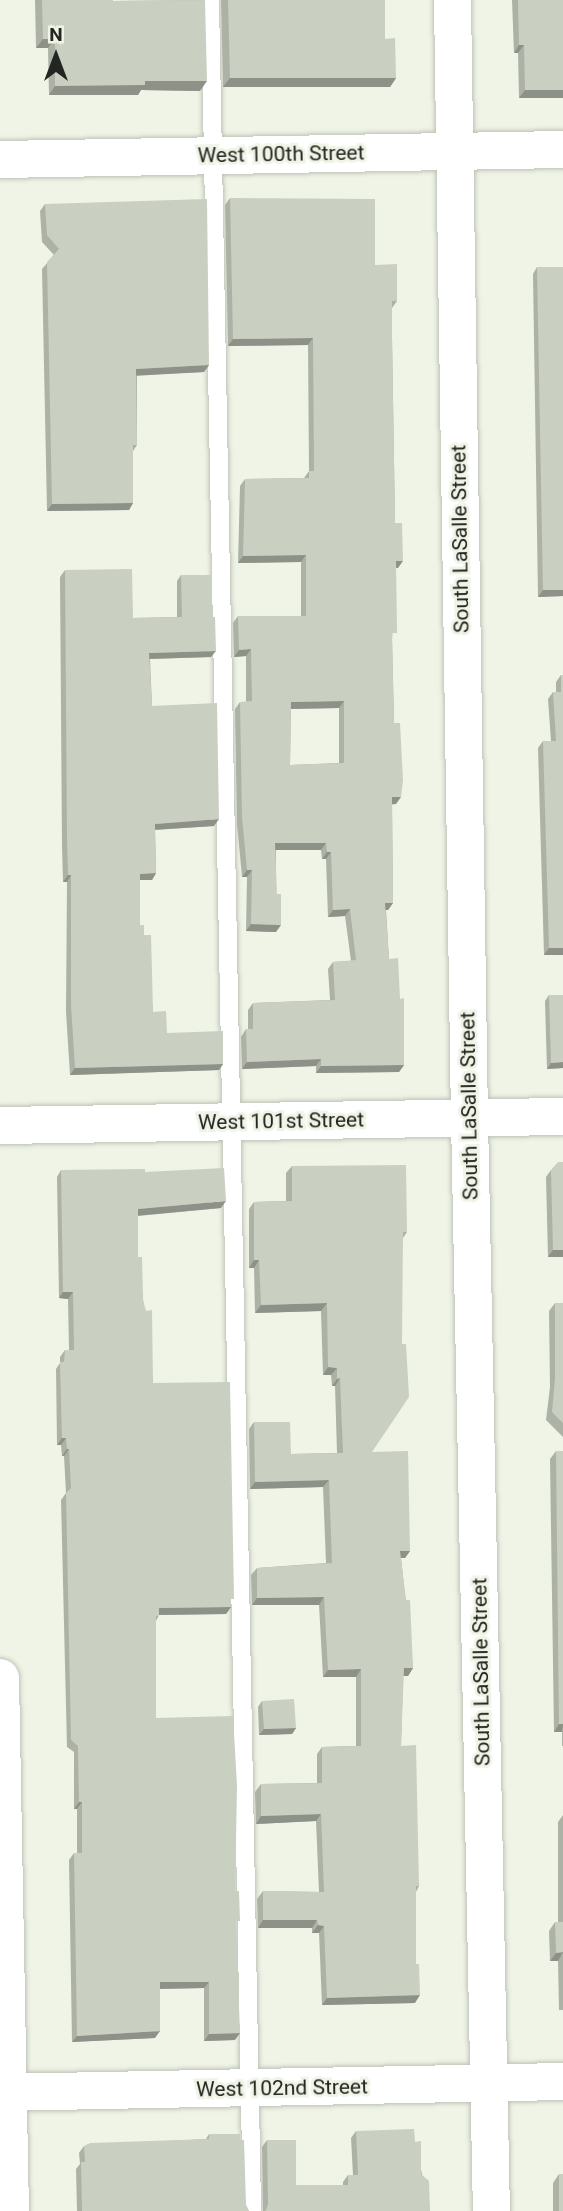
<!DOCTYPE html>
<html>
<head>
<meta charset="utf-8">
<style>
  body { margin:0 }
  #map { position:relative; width:563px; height:2211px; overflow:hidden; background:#eff4e7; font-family:Roboto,sans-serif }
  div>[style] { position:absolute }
  .roads { filter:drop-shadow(0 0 2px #bec3b6) drop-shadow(0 0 2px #bec3b6) }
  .lane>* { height:18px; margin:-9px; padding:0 9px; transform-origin:9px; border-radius:9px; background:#fff }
  .street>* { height:37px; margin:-18.5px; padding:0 18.5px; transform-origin:18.5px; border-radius:18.5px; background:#fff }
  .secondary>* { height:38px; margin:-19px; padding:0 19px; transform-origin:19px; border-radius:19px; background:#fff }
  .wall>* { inset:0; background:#adb2a6 }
  .shaded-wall>* { inset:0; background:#8d9187 }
  .building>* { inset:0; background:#c9cfc1 }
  span { translate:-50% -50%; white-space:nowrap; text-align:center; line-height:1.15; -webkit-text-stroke:6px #eff4e7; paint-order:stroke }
  .street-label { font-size:21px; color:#232520 }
  .north { position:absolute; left:21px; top:21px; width:70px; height:70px; -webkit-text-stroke:5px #eff4e7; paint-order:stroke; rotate:0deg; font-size:19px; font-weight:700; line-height:28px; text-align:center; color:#232520 }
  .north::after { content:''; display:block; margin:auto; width:24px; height:32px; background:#232520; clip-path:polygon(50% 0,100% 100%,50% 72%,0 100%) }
</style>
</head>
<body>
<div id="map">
  <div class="roads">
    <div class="lane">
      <i style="left:210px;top:0;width:2211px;rotate:88.91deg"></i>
    </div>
    <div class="street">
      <i style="left:452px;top:0;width:1118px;rotate:89.13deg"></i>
      <i style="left:469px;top:1118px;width:1093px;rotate:88.85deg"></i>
      <i style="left:0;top:159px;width:563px;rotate:-1.02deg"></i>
      <i style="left:0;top:1125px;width:563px;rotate:-0.92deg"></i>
      <i style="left:0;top:2092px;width:563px;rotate:-1.12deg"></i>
    </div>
    <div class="secondary">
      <i style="left:0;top:1678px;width:533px;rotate:88.93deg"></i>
    </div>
  </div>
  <div class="wall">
    <i style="clip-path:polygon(35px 0,113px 0,113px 1px,205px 0,200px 91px,141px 90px,138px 95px,49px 95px,48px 48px,36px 48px)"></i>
    <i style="clip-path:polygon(221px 0,385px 0,385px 39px,396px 78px,390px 87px,223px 87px)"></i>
    <i style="clip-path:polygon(512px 0,563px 0,563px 98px,519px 98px,518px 53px,514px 53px)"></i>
    <i style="clip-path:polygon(evenodd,230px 198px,375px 265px,397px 301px,392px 308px,392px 337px,395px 523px,398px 568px,396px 568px,392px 640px,396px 804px,392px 804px,393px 903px,388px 910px,386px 910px,389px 959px,404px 1065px,399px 1072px,316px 1073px,316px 1066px,242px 1069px,241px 1037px,246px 1029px,248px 1029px,248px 1010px,253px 1003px,330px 1000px,328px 969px,333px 962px,351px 961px,345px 916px,328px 917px,326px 859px,322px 859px,321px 850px,276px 850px,276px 932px,246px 931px,247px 877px,242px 877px,237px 824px,235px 709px,240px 702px,246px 702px,246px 656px,234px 657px,233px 623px,238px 616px,301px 616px,301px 562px,238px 563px,240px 486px,245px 479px,304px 478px,309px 471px,308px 345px,228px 346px,225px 205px,230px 198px,339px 708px,339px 763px,290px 765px,291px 709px,339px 708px)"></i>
    <i style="clip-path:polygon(45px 204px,209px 365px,204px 372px,137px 375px,137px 445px,133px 451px,133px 503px,129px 510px,47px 511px,42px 269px,54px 255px,42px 242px,40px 211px)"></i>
    <i style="clip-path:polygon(537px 267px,563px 267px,563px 596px,538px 597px,533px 274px)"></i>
    <i style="clip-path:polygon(65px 570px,133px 618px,177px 617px,177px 581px,181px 575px,211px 657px,150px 659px,152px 706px,214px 826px,155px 830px,156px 873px,152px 880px,140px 880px,140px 925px,144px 935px,153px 1012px,167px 1033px,223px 1064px,219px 1070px,70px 1075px,66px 1012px,67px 882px,63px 882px,62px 847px,60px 577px)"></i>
    <i style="clip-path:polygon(561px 675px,563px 955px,544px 955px,538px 748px,543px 741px,551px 741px,548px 699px,553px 692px,556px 692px,556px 682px)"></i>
    <i style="clip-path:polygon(549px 995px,563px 1068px,547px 1069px,545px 1001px)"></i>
    <i style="clip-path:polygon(292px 1166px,407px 1232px,403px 1238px,372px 1452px,410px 1551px,405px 1558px,401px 1558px,413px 1668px,408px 1676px,403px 1676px,401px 1746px,419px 1886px,416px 1892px,415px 2003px,322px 2005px,319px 1933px,312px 1933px,312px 1928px,258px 1928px,257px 1899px,263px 1891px,319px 1892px,316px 1821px,256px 1824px,255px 1792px,261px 1784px,317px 1783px,317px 1754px,322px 1747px,356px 1746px,356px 1677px,323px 1677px,319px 1605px,252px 1605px,251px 1575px,257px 1568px,326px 1563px,323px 1487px,250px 1489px,249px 1429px,254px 1422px,291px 1454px,337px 1453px,335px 1386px,332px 1386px,331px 1375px,323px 1375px,321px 1311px,255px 1313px,254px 1268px,249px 1268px,249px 1209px,254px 1202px,286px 1201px,286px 1173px)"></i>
    <i style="clip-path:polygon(61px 1170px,145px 1172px,221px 1208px,138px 1216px,138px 1257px,153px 1383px,231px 1603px,231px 1607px,226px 1614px,159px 1615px,156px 1621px,156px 1718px,235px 1891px,235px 2040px,204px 2041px,204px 1988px,160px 1989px,155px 2038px,72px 2042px,69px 1860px,74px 1853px,77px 1853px,77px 1809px,74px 1809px,74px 1752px,67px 1747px,61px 1500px,66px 1493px,64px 1456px,62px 1456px,61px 1445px,57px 1445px,56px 1369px,60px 1363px,60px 1357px,65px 1350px,69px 1350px,68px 1299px,59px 1298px,57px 1177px)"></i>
    <i style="clip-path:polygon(551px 1170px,563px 1257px,548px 1257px,546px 1177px)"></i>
    <i style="clip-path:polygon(555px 1303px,563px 1303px,563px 1437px,546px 1420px,550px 1387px,549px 1311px)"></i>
    <i style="clip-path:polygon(556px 1451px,563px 1451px,563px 1746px,562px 1746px,562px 1732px,554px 1732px,550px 1459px)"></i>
    <i style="clip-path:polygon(262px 1701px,296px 1728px,292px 1734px,259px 1735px,258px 1707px)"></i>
    <i style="clip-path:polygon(563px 1815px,563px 2010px,559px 2010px,558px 1961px,550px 1961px,549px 1931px,555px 1922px,558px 1922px,558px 1822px)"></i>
    <i style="clip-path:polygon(356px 2131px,415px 2142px,430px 2211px,263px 2211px,262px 2147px,267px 2140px,296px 2185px,343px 2185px,343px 2182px,348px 2175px,353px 2175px,351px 2138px)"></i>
    <i style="clip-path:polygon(209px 2134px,249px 2211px,77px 2211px,76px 2169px,80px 2164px,79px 2153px,84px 2146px,206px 2139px)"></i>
    <i style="clip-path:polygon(559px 2174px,563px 2211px,553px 2211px,553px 2183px)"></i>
  </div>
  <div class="shaded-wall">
    <i style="clip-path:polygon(43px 39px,55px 39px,48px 48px,36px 48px)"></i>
    <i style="clip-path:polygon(519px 45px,524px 45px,518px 53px,514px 53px)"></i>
    <i style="clip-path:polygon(230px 78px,396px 78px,390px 87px,223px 87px)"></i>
    <i style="clip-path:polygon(145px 81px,207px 81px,200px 91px,141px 90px,138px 95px,49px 95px,55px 86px)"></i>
    <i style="clip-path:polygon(525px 90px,563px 90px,563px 98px,519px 98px)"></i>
    <i style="clip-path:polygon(313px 338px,308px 345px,228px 346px,233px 339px)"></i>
    <i style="clip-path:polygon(209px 365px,204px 372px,132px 376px,136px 369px)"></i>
    <i style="clip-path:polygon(133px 503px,129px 510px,47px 511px,52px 504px)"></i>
    <i style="clip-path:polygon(306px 555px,301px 562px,238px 563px,243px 556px)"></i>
    <i style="clip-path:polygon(396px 561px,403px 561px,398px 568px,391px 568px)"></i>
    <i style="clip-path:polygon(543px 590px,563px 590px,563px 596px,538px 597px)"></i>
    <i style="clip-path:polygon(251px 649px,246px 656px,234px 657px,239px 650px)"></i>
    <i style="clip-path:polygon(216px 651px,211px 657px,145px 659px,149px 653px)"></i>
    <i style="clip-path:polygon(344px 701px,339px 708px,286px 709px,291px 702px)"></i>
    <i style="clip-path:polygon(392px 797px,401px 797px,396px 804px,387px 805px)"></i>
    <i style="clip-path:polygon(219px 819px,214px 826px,150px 830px,155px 824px)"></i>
    <i style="clip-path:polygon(275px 843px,326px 843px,321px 850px,270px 850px)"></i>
    <i style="clip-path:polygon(327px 852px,331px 852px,326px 859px,322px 859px)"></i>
    <i style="clip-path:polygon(247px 870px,252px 870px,247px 877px,242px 877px)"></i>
    <i style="clip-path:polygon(156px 873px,152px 880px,136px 880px,140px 874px)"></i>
    <i style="clip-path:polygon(68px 875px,71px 875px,67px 882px,63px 882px)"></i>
    <i style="clip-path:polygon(385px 903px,393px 903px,388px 910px,380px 910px)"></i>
    <i style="clip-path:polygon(350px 909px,345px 916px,328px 917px,333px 910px)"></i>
    <i style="clip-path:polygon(251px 924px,281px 925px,276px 932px,246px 931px)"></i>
    <i style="clip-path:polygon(549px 948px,563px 948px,563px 955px,544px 955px)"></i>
    <i style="clip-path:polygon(321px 1059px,316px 1066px,242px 1069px,247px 1062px)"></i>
    <i style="clip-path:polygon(563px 1062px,563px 1068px,547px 1069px,551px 1063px)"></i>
    <i style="clip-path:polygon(223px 1064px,219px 1070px,70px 1075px,75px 1068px)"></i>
    <i style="clip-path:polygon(404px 1065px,399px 1072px,316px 1073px,321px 1066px)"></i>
    <i style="clip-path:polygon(226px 1201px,221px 1208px,133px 1216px,138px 1209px)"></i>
    <i style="clip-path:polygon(553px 1250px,563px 1250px,563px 1257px,548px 1257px)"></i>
    <i style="clip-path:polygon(254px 1260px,259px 1260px,254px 1268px,249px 1268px)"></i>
    <i style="clip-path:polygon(63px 1292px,73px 1292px,68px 1299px,59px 1298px)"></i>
    <i style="clip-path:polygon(327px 1303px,321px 1311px,255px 1313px,261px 1305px)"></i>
    <i style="clip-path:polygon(328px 1367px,337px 1368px,331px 1375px,323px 1375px)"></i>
    <i style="clip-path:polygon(340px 1378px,335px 1386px,332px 1386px,337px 1379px)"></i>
    <i style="clip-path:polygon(62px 1438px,66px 1438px,61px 1445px,57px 1445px)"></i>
    <i style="clip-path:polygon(67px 1449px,69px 1449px,64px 1456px,62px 1456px)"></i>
    <i style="clip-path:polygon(329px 1480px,323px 1487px,250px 1489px,255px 1482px)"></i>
    <i style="clip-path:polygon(400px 1551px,410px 1551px,405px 1558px,395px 1558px)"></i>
    <i style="clip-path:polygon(324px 1597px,319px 1605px,252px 1605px,257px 1598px)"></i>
    <i style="clip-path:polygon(231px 1607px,226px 1614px,154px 1615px,159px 1608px)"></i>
    <i style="clip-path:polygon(404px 1668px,413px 1668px,408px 1676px,398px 1676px)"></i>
    <i style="clip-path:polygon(361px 1669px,356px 1677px,323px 1677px,328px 1670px)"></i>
    <i style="clip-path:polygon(559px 1724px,563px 1724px,562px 1732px,554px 1732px)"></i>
    <i style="clip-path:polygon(296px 1728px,292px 1734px,259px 1735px,264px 1729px)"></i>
    <i style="clip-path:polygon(79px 1802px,82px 1802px,77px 1809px,74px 1809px)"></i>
    <i style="clip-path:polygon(321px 1814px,316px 1821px,256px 1824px,261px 1816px)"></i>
    <i style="clip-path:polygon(263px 1920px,317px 1920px,312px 1928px,258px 1928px)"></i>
    <i style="clip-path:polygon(318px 1925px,324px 1926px,319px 1933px,312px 1933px)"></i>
    <i style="clip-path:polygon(563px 1952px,558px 1961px,550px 1961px,556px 1953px)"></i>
    <i style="clip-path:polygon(160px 1982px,209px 1982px,204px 1988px,155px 1989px)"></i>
    <i style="clip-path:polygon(420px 1995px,415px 2003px,322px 2005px,327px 1998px)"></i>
    <i style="clip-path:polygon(160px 2031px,155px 2038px,72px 2042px,77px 2036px)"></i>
    <i style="clip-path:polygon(240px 2033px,235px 2040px,204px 2041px,209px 2034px)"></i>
  </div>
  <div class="building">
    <i style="clip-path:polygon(42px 0,113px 0,113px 1px,205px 0,207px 81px,145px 81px,145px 85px,55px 86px,55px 39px,43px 39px)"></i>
    <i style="clip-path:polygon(228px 0,385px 0,385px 39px,395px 38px,396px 78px,230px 78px)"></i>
    <i style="clip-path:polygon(518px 0,563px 0,563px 90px,525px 90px,524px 45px,519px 45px)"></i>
    <i style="clip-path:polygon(evenodd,230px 198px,375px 199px,375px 265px,397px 264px,397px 301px,392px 301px,392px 337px,395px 523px,402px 523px,403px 561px,396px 561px,397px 633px,392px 633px,394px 723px,400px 723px,403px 780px,401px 797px,392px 797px,393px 903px,385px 903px,389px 959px,398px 958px,400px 999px,404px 998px,404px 1065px,321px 1066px,321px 1059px,247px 1062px,246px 1029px,253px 1029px,253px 1003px,335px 1000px,333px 962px,356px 960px,350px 909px,333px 910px,331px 852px,327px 852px,326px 843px,275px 843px,277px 894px,281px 894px,281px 925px,251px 924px,252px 870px,247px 870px,242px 817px,240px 702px,252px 701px,251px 649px,239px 650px,238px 616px,306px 616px,306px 555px,243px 556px,245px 479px,309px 478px,309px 471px,314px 471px,313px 338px,233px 339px,230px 198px,344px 701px,344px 763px,290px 765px,291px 702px,344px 701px)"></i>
    <i style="clip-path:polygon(207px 199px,209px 365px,136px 369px,137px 445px,133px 445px,133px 503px,52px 504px,47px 262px,59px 249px,47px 235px,45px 204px)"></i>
    <i style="clip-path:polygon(537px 267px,563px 267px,563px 590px,543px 590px)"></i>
    <i style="clip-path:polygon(132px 569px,133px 618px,182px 617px,181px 575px,212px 575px,212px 617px,215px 617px,216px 651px,149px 653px,152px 706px,217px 703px,219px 819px,155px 824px,156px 873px,140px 874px,140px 925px,144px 925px,144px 935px,151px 935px,153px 1012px,166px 1011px,167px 1033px,223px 1031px,223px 1064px,75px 1068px,71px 1005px,71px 875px,68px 875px,67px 840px,65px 570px)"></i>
    <i style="clip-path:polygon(561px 675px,563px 675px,563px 948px,549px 948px,543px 741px,556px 741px,553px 692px,561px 692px)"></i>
    <i style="clip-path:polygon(549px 995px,563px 995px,563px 1062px,551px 1063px)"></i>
    <i style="clip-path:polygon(558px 1162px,563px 1162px,563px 1250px,553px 1250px,551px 1170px)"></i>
    <i style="clip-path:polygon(406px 1165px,407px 1232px,403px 1232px,402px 1344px,406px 1344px,409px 1397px,372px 1452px,408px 1451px,410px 1551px,400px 1551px,406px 1600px,410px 1600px,413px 1668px,404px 1668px,401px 1746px,416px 1745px,419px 1886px,416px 1886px,416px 1964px,419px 1964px,420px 1995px,327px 1998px,324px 1926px,318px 1925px,317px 1920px,263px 1920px,263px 1891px,324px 1892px,321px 1814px,261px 1816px,261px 1784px,322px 1783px,322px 1747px,361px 1746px,361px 1669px,328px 1670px,324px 1597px,257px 1598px,257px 1568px,332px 1563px,329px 1480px,255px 1482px,254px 1422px,290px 1422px,291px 1454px,343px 1453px,340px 1378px,337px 1379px,337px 1368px,328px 1367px,327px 1303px,261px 1305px,259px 1260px,254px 1260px,254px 1202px,292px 1201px,292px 1166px)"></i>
    <i style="clip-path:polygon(224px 1168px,226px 1201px,138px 1209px,138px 1257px,142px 1257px,143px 1300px,146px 1311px,152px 1310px,153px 1383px,230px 1382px,234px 1599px,231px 1599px,231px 1607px,159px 1608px,159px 1616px,156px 1616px,156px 1718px,233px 1716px,237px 1786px,235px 1891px,239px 1891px,240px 1921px,236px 1921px,240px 2033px,209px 2034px,209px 1982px,160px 1982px,160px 2031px,77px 2036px,74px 1853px,82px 1853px,82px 1802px,79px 1802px,78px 1746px,71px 1740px,66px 1493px,71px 1488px,69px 1449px,67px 1449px,66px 1438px,62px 1438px,60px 1362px,64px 1362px,65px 1350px,74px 1350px,73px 1292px,63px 1292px,61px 1170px,145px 1169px,145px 1172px)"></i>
    <i style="clip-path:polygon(555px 1303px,563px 1303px,563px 1423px,552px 1412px,555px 1378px)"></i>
    <i style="clip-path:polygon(556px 1451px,563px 1451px,563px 1724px,559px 1724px)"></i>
    <i style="clip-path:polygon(294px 1699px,296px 1728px,264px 1729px,262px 1701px)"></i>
    <i style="clip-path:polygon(555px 1922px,563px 1922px,563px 1952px,556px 1953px)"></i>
    <i style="clip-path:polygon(414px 2129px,415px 2142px,421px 2141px,421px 2174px,429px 2181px,430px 2211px,265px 2211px,266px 2210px,268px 2204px,267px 2140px,296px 2140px,296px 2185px,348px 2185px,348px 2175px,358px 2175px,356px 2131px)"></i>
    <i style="clip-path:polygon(209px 2134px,240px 2134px,240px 2140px,244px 2140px,246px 2205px,249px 2211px,82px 2211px,81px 2162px,85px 2162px,84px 2146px,90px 2143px,209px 2139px)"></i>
    <i style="clip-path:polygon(559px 2174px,563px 2174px,563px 2211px,559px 2211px)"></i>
  </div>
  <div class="street-label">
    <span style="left:281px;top:154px;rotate:-1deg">West 100th Street</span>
    <span style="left:460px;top:539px;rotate:-91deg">South LaSalle Street</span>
    <span style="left:469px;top:1106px;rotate:-91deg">South LaSalle Street</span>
    <span style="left:281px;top:1121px;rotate:-1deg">West 101st Street</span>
    <span style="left:481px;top:1672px;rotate:-91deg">South LaSalle Street</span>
    <span style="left:282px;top:2088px;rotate:-1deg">West 102nd Street</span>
  </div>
  <div class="north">N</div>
</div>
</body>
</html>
